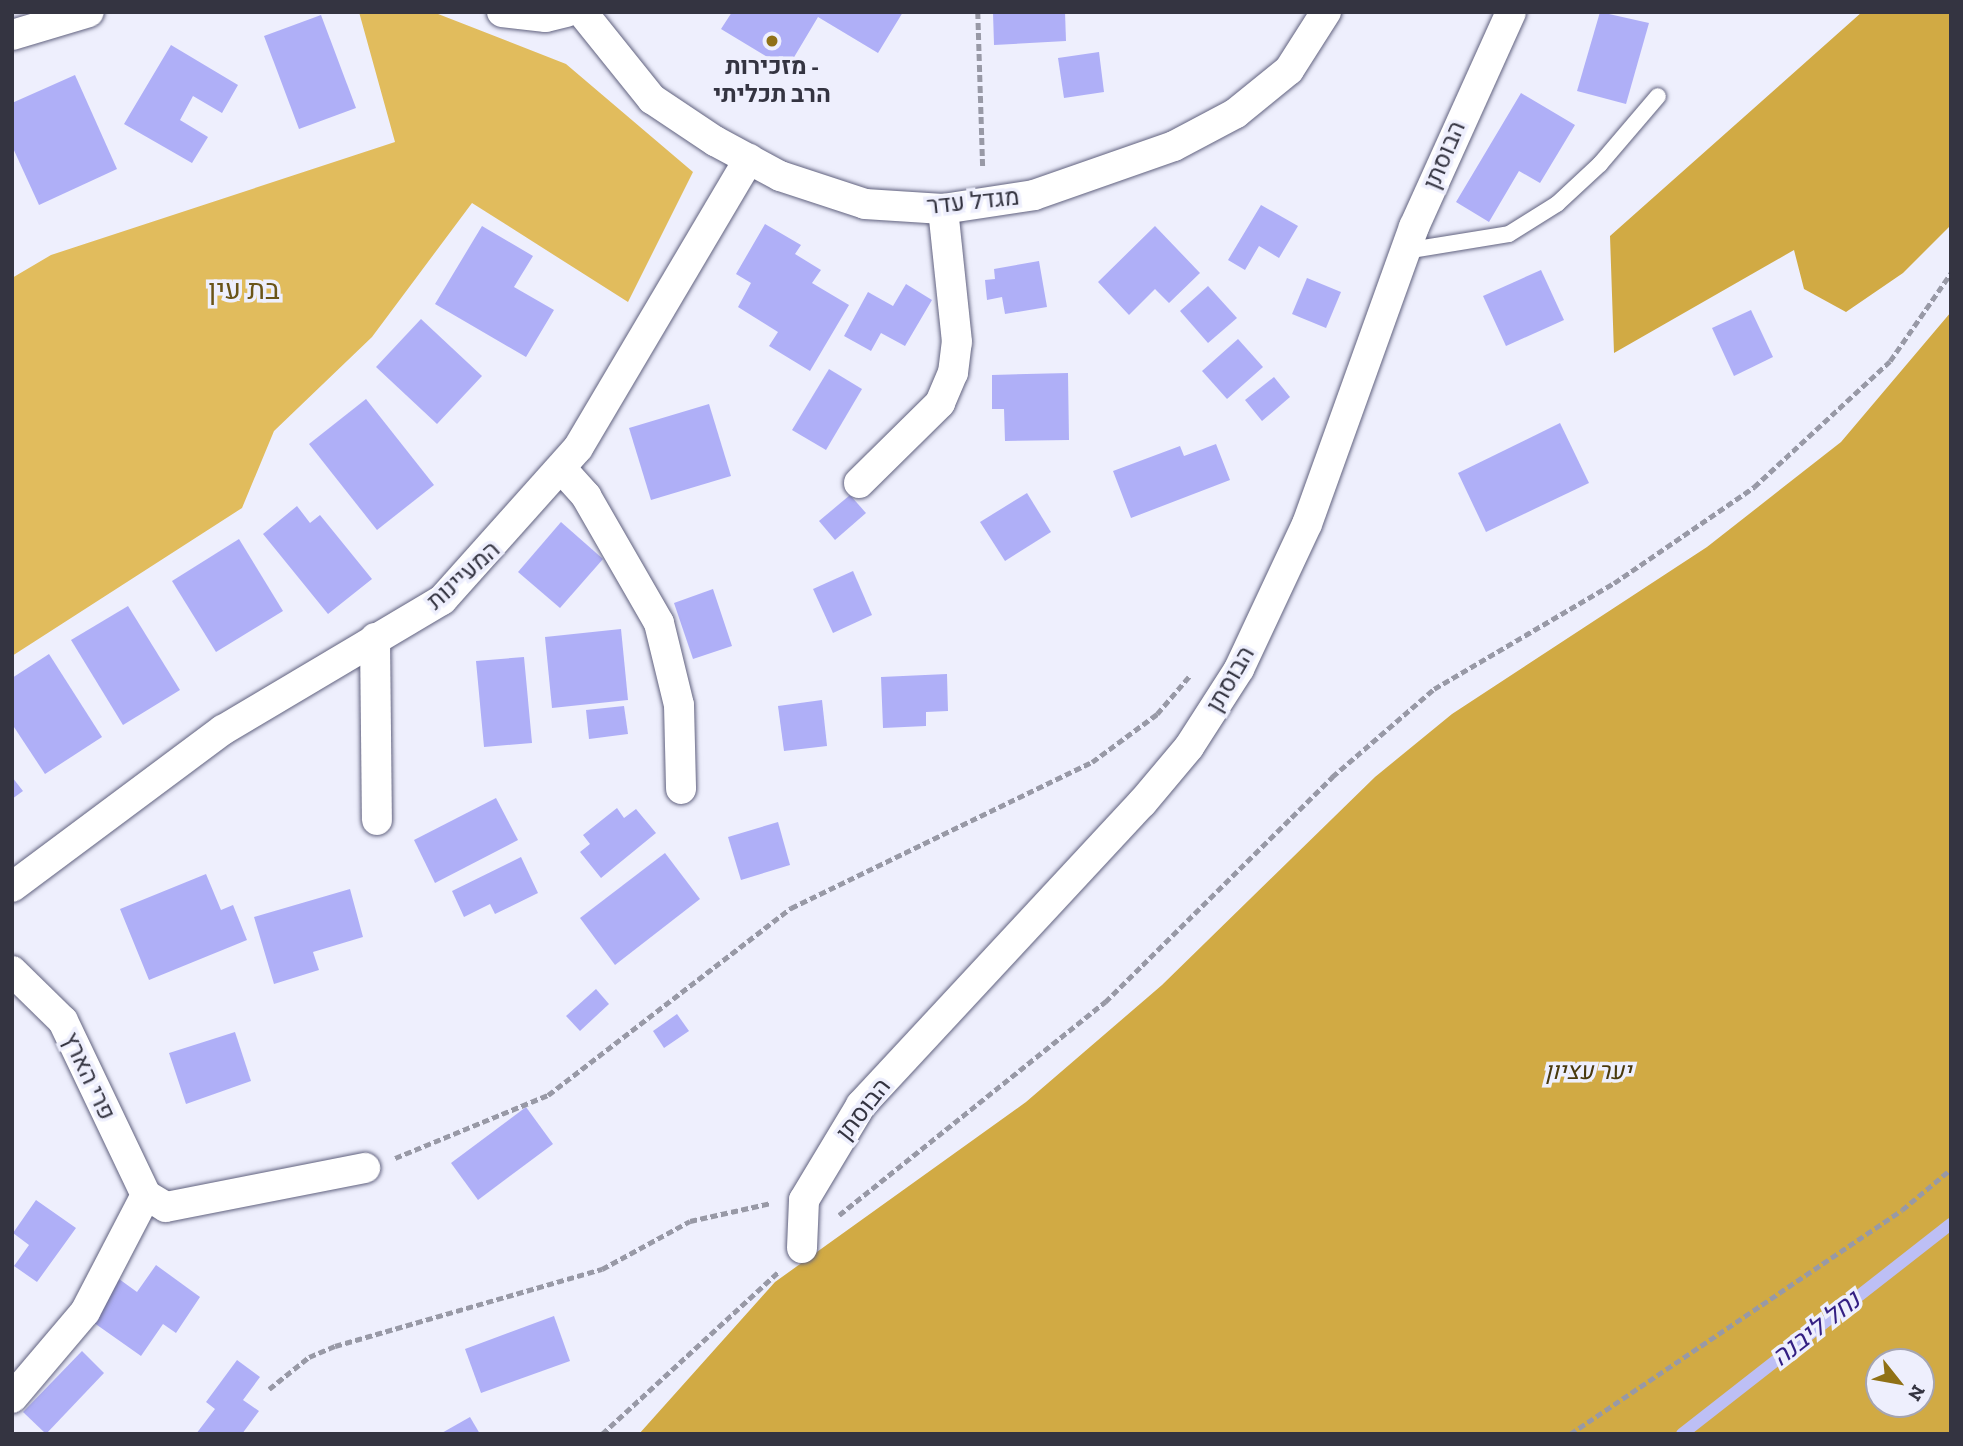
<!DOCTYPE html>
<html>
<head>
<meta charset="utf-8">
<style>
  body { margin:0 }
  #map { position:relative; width:1963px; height:1446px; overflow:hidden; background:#eeeffd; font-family:"Zilla Slab",Heebo,serif }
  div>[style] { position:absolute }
  .green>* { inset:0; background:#e1bc5d }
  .forest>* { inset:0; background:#d1aa44 }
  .stream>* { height:12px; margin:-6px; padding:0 6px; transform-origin:6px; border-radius:6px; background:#bdbff5 }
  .building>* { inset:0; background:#afaff7 }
  .path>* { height:4.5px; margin-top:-2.25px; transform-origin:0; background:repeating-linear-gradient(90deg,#9899a6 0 7px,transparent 0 10.5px) }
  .roads { filter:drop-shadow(0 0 2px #61627f) drop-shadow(0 0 2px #61627f) }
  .service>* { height:16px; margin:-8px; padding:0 8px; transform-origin:8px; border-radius:8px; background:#fff }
  .minor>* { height:30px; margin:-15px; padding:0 15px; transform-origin:15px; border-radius:15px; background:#fff }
  .dots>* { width:19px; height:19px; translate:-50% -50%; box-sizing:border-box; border:4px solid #eeeffd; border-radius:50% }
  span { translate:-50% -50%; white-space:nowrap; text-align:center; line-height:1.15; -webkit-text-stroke:7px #eeeffd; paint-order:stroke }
  .poi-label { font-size:24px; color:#343441; font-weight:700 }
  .street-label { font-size:24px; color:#343441 }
  .park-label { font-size:24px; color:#49390d; font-style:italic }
  .water-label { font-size:26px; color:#331f83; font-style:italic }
  .quarter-label { font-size:28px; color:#6a5419 }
  .frame { position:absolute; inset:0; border:14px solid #343441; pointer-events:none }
  .north { position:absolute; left:1865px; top:1348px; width:70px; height:70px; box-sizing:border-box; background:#eeeffd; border:2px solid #a4a4b2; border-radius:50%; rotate:121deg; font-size:19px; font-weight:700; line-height:28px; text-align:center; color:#343441 }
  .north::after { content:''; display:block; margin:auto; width:24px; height:32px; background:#907116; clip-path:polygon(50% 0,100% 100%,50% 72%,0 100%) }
</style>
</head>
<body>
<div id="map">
  <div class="green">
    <i style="clip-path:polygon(359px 12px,433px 12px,566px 64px,693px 172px,628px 302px,472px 203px,372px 337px,274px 431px,242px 508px,12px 656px,12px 278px,51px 255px,395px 142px)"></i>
  </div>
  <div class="forest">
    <i style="clip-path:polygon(1862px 12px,1951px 12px,1951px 225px,1903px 273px,1846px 312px,1804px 289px,1794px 250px,1614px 353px,1610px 236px)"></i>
    <i style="clip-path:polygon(evenodd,1951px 312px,1951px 1434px,639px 1434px,775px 1282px,1026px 1102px,1162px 985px,1375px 777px,1452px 714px,1707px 547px,1841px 442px,1951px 312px,1879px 1362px,1921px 1362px,1921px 1404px,1879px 1404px,1879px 1362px)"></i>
  </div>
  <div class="stream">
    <i style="left:1682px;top:1434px;width:341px;rotate:-38deg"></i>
  </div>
  <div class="building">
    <i style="clip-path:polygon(732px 12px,903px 12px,878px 53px,818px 17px,787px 69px,721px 29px)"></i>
    <i style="clip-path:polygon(993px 12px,1065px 12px,1066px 41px,994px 45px)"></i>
    <i style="clip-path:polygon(1600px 12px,1649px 23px,1626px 104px,1577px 91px)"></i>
    <i style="clip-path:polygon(321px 15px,356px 108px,299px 129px,264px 36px)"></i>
    <i style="clip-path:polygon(171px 45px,238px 85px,222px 113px,193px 96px,180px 120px,208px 137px,192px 163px,124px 124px)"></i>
    <i style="clip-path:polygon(1099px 52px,1104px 92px,1064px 98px,1058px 58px)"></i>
    <i style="clip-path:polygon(75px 75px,117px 169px,39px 205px,12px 146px,12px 103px)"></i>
    <i style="clip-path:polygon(1521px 93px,1575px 125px,1540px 183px,1519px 171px,1489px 222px,1456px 202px)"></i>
    <i style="clip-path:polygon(1261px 205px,1298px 226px,1279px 258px,1259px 246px,1245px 270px,1228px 260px)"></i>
    <i style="clip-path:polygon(765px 224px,801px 245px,795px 254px,821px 270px,812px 283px,849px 305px,810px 371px,769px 346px,778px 332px,738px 307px,751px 283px,736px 274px)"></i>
    <i style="clip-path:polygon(482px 226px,533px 256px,514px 287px,554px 310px,526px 357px,435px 304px)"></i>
    <i style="clip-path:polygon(1155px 226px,1200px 273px,1169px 303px,1155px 289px,1129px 315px,1098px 282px)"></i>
    <i style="clip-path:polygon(1039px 261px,1047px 307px,1005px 314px,1002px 297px,987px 300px,985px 280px,995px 279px,994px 269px)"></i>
    <i style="clip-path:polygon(1541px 270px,1564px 320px,1506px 346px,1483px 296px)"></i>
    <i style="clip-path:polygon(1307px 278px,1341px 292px,1326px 328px,1292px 314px)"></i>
    <i style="clip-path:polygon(906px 284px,932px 300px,905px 346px,881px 333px,871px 351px,844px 336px,868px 292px,893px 306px)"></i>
    <i style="clip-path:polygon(1208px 286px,1237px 318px,1208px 343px,1180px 311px)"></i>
    <i style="clip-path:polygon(1751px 310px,1773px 357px,1734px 376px,1712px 328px)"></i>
    <i style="clip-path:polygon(421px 319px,482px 376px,437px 424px,376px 367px)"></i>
    <i style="clip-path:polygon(1238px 339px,1263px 367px,1227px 399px,1202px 371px)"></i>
    <i style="clip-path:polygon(829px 369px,862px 389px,826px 450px,792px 430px)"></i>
    <i style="clip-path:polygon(1068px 373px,1069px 440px,1005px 441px,1004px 409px,992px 409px,992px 375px)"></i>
    <i style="clip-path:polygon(1274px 377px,1290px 397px,1262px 421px,1245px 400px)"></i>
    <i style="clip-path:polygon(366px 399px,434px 485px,377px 530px,309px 444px)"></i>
    <i style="clip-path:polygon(709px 404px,731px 476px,651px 500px,629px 428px)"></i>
    <i style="clip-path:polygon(1560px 423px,1589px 483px,1486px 532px,1458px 473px)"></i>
    <i style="clip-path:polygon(1216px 444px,1230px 480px,1131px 518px,1113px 471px,1180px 446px,1184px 456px)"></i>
    <i style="clip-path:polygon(1027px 493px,1051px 532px,1005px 561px,980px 522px)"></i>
    <i style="clip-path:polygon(850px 495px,866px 513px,835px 540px,819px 521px)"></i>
    <i style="clip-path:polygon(297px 506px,310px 523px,320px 515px,372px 579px,328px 614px,263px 534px)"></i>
    <i style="clip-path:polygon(561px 522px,603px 559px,560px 608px,518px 572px)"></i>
    <i style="clip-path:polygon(239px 539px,283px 611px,216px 652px,172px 581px)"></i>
    <i style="clip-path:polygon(853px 571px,872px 615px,833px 633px,813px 589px)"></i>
    <i style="clip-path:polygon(713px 589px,732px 646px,693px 659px,674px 603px)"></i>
    <i style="clip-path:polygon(128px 606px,180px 690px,123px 725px,71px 640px)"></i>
    <i style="clip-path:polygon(621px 629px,628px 700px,552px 708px,545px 637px)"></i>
    <i style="clip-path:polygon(49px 654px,102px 737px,45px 774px,12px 724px,12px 678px)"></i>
    <i style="clip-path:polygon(524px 657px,532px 743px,484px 747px,476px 661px)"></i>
    <i style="clip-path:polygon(947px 674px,948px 711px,926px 712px,926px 726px,883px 728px,881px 677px)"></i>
    <i style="clip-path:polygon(822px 700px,827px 746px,784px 751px,778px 706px)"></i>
    <i style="clip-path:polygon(624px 706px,628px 734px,589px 739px,586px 710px)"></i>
    <i style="clip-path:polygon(12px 777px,23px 791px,12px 799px)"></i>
    <i style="clip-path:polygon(496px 798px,518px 840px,435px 883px,414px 840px)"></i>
    <i style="clip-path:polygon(617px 808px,624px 818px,636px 809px,656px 833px,601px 878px,580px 852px,590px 844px,583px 835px)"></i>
    <i style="clip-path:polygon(778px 822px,790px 865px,741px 880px,728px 837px)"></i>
    <i style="clip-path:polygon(665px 853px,700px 899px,615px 965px,580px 918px)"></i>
    <i style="clip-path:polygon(521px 857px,538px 893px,495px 914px,490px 904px,464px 917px,452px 891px)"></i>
    <i style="clip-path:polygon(206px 874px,221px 910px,233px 905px,247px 940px,149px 980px,120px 909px)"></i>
    <i style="clip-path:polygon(350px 889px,363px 937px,313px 952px,319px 970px,274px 984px,254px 917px)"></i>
    <i style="clip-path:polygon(596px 989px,609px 1004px,580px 1031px,566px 1016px)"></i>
    <i style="clip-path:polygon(677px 1014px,689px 1031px,664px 1048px,653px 1031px)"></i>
    <i style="clip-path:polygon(235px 1032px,251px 1081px,186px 1104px,169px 1053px)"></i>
    <i style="clip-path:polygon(526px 1107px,553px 1144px,478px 1200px,451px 1163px)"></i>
    <i style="clip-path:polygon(36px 1200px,76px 1228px,37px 1282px,14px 1266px,29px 1245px,13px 1233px)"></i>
    <i style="clip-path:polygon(156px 1265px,200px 1297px,176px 1333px,163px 1324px,141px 1356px,90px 1320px,119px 1279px,137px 1292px)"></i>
    <i style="clip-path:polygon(554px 1316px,570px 1361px,481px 1393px,465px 1349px)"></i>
    <i style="clip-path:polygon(82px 1351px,104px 1373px,46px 1434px,23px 1412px)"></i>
    <i style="clip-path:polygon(237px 1360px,260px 1377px,243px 1400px,259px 1411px,242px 1434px,196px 1434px,215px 1409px,206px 1402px)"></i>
    <i style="clip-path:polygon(470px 1417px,480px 1434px,440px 1434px)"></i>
  </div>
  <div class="path">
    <i style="left:978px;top:12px;width:157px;rotate:88.2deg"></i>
    <i style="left:395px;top:1158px;width:165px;rotate:-22.4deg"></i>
    <i style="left:548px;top:1095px;width:307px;rotate:-37.6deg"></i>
    <i style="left:791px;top:908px;width:335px;rotate:-25.9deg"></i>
    <i style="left:1092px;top:762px;width:81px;rotate:-36.4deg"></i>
    <i style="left:1157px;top:714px;width:52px;rotate:-49.6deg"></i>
    <i style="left:839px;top:1215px;width:341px;rotate:-38.7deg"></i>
    <i style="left:1105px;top:1002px;width:320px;rotate:-44.7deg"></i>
    <i style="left:1332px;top:777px;width:135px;rotate:-40.8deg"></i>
    <i style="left:1434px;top:689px;width:209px;rotate:-30.5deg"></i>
    <i style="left:1614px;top:583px;width:170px;rotate:-34.4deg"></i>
    <i style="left:1754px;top:487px;width:185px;rotate:-42.8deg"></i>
    <i style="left:1890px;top:361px;width:107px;rotate:-55.3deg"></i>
    <i style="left:269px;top:1389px;width:51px;rotate:-38.7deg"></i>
    <i style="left:309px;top:1357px;width:28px;rotate:-23deg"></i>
    <i style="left:335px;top:1346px;width:278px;rotate:-16.1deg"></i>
    <i style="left:602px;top:1269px;width:100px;rotate:-28.6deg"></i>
    <i style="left:690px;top:1221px;width:83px;rotate:-12.5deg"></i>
    <i style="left:602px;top:1434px;width:241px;rotate:-42.6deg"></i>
    <i style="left:1570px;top:1434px;width:400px;rotate:-34deg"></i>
    <i style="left:1902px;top:1210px;width:64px;rotate:-39.9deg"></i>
  </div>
  <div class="roads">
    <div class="service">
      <i style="left:1405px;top:251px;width:105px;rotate:-9.3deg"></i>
      <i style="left:1509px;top:234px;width:57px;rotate:-32deg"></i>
      <i style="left:1557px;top:204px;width:59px;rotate:-42.9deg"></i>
      <i style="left:1600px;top:164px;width:89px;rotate:-49.5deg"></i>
    </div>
    <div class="minor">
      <i style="left:502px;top:12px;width:44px;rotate:6.5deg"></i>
      <i style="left:546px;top:17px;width:21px;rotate:-14deg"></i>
      <i style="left:582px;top:12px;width:112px;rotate:51.2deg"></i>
      <i style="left:652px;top:99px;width:76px;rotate:33.7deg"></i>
      <i style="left:715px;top:141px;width:74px;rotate:28.3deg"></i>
      <i style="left:780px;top:176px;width:89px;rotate:18.2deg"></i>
      <i style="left:865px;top:204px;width:78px;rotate:3.7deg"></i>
      <i style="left:943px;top:209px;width:92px;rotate:-8.7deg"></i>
      <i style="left:1034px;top:195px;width:148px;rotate:-19.3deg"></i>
      <i style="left:1174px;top:146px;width:70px;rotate:-28deg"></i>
      <i style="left:1236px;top:113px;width:68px;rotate:-39.1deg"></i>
      <i style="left:1289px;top:70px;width:69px;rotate:-57.5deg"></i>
      <i style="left:12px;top:35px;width:80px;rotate:-16.6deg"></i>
      <i style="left:561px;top:468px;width:38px;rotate:48deg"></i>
      <i style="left:586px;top:496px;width:146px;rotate:60.1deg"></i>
      <i style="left:659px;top:623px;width:84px;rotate:76.3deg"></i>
      <i style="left:679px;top:705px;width:84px;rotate:88.6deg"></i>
      <i style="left:859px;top:483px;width:114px;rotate:-44.6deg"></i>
      <i style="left:940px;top:403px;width:33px;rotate:-67deg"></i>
      <i style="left:953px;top:373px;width:31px;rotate:-83deg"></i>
      <i style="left:957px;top:342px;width:134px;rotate:-96deg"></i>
      <i style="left:375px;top:638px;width:182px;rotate:89.4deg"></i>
      <i style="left:12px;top:887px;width:263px;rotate:-36.7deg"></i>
      <i style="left:223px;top:730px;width:255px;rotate:-30.7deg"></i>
      <i style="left:442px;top:600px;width:204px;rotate:-48.2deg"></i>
      <i style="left:578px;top:448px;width:336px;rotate:-59.4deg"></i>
      <i style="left:12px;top:971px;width:71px;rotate:44.4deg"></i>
      <i style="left:63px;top:1021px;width:193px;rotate:64.5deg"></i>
      <i style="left:146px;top:1195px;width:23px;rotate:31deg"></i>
      <i style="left:166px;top:1207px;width:203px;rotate:-11.1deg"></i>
      <i style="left:802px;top:1248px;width:48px;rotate:-87.6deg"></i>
      <i style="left:804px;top:1200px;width:111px;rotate:-59deg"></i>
      <i style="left:861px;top:1105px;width:413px;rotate:-47.1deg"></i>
      <i style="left:1142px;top:803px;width:73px;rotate:-50deg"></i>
      <i style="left:1189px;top:747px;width:93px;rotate:-57.3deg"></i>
      <i style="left:1239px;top:669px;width:160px;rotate:-64.9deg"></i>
      <i style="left:1307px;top:524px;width:316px;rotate:-70.2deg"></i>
      <i style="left:1414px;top:227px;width:236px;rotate:-65.7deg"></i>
      <i style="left:12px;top:1398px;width:113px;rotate:-49.7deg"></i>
      <i style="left:85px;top:1312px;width:132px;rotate:-62.5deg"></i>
    </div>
  </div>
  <div class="dots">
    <i style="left:772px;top:41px;background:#907116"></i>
  </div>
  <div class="poi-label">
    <span style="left:772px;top:80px">מזכירות -<br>הרב תכליתי</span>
  </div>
  <div class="street-label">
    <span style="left:1444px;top:155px;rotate:-67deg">הבוסתן</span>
    <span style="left:973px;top:201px;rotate:-6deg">מגדל עדר</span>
    <span style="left:463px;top:575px;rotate:-42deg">המעיינות</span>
    <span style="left:1230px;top:679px;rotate:-60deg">הבוסתן</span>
    <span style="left:89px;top:1076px;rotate:65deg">פרי הארץ</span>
    <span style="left:863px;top:1109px;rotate:-52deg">הבוסתן</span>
  </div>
  <div class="park-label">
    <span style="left:1588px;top:1071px">יער עציון</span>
  </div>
  <div class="water-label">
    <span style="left:1816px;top:1329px;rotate:-38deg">נחל ליבנה</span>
  </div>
  <div class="quarter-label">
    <span style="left:244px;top:290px">בת עין</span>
  </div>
  <div class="frame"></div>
  <div class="north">N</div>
</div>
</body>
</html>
